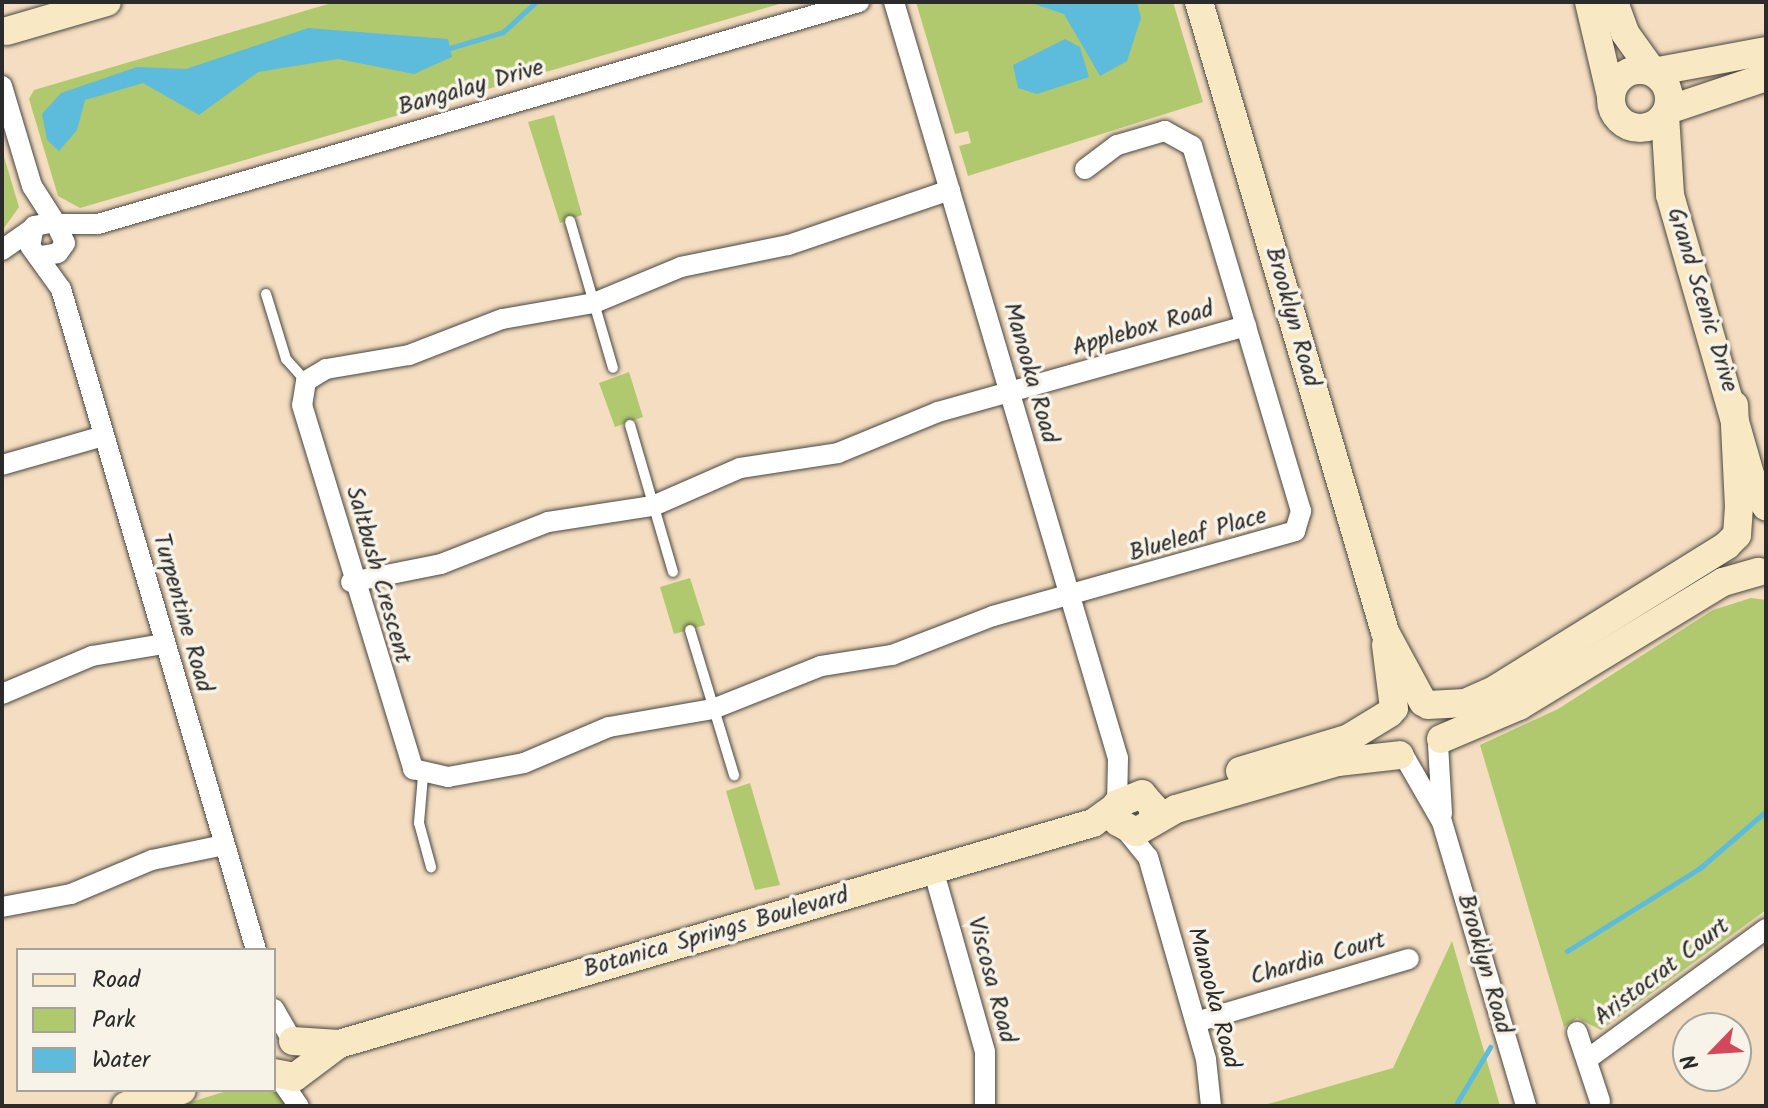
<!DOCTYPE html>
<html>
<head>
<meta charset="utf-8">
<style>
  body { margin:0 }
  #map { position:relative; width:1768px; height:1108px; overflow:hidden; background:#f4ddc0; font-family:Kalam,sans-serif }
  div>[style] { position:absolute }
  .green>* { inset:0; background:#b0c96e }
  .water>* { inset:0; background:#5dbbdb }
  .stream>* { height:5px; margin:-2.5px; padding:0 2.5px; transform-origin:2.5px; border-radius:2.5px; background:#5dbbdb }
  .roads { filter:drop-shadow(0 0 2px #494641) drop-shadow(0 0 2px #494641) }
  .lane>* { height:10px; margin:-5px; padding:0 5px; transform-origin:5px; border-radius:5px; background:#fff }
  .street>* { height:20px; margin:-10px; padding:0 10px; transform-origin:10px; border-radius:10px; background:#fff }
  .secondary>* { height:28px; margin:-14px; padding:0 14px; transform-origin:14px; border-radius:14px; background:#f8e8c3 }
  .secondary>.ring { margin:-14px; padding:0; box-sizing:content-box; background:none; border:28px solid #f8e8c3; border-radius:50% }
  span { translate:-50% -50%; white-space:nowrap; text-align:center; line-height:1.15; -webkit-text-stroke:7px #f7f3e8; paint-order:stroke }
  .street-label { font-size:24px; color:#2b2b2b }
  .frame { position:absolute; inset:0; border:4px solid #2b2b2b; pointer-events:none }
  .legend { position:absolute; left:16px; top:948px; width:260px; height:144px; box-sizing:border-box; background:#f7f3e8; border:2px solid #a5a39c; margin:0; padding:10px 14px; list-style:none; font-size:24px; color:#2b2b2b }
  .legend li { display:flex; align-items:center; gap:16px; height:40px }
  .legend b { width:40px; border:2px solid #a5a39c }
  .north { position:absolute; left:1672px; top:1012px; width:80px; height:80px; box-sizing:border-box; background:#f7f3e8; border:2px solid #a5a39c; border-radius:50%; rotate:245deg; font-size:22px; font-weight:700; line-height:32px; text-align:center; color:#2b2b2b }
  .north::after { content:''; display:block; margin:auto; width:28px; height:36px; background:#d1495b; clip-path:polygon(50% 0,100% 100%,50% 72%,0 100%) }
</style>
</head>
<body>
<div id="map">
  <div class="green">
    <i style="clip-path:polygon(335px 2px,786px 2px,80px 208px,58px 196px,29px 99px,34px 90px)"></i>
    <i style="clip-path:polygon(916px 2px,1173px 2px,1203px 102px,968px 176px,959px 146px,971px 143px,968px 131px,955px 134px)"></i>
    <i style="clip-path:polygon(554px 115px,582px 215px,560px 223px,528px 122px)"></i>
    <i style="clip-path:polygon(2px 150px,19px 207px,2px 231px)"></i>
    <i style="clip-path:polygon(629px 372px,643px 417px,615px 427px,599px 383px)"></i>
    <i style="clip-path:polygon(690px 578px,705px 625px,674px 634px,660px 587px)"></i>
    <i style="clip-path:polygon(1751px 598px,1766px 600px,1766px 910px,1601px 1030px,1577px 1018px,1564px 1027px,1480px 745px,1558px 709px,1713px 610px)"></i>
    <i style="clip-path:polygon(750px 783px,780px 885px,755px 890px,726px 791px)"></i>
    <i style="clip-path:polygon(1452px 941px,1500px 1106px,1261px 1106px,1393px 1068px)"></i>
    <i style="clip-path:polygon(274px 1084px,291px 1106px,178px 1106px,230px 1090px,274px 1090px)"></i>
  </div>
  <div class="water">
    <i style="clip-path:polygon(1028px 2px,1137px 2px,1141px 18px,1127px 61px,1100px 76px,1064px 14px)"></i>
    <i style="clip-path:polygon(308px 28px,448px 39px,452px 57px,414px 74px,338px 59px,258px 72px,199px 115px,143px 83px,85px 100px,77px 130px,59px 151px,47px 140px,42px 114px,61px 93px,137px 67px,186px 69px)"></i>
    <i style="clip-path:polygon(1065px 39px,1080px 47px,1089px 77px,1037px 94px,1018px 88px,1013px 65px)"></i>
  </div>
  <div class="stream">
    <i style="left:450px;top:48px;width:55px;rotate:-16.8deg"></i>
    <i style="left:503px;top:32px;width:45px;rotate:-42.3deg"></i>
    <i style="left:1567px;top:951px;width:157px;rotate:-32deg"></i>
    <i style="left:1700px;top:868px;width:87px;rotate:-40.8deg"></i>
    <i style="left:1455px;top:1106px;width:69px;rotate:-59.3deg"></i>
  </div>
  <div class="roads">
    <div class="lane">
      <i style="left:570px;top:221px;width:153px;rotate:73.7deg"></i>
      <i style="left:266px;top:294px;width:68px;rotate:72.9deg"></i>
      <i style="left:286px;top:359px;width:30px;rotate:48deg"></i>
      <i style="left:630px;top:425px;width:153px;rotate:73.7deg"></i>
      <i style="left:690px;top:630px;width:152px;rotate:73.1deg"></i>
      <i style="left:423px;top:776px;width:47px;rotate:94.9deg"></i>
      <i style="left:419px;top:823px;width:46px;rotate:74.7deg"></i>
    </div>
    <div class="street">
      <i style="left:894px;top:2px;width:788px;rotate:73.5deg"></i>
      <i style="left:1118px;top:758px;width:46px;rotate:91.2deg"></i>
      <i style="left:2px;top:86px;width:104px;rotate:73.3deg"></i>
      <i style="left:32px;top:186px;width:43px;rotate:57.4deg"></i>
      <i style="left:950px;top:190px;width:171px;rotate:161.2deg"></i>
      <i style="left:788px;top:245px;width:109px;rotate:168.4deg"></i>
      <i style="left:681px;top:267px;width:94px;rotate:157.5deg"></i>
      <i style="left:594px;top:303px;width:93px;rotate:170.1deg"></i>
      <i style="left:502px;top:319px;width:100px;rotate:158.8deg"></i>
      <i style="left:409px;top:355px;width:84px;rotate:170.4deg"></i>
      <i style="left:326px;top:369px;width:23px;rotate:149deg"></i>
      <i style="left:306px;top:381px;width:24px;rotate:99deg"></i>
      <i style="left:302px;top:405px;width:381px;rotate:73deg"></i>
      <i style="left:413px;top:769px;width:36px;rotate:13deg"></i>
      <i style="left:448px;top:777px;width:77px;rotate:-10.4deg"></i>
      <i style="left:524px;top:763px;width:92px;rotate:-23deg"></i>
      <i style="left:609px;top:727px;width:106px;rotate:-9.8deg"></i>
      <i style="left:713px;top:709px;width:116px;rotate:-21.7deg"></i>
      <i style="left:821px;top:666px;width:72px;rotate:-8.8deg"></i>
      <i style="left:892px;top:655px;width:108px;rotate:-21.1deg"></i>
      <i style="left:993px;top:616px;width:314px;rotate:-15.7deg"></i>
      <i style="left:1295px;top:531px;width:21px;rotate:-73deg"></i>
      <i style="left:1301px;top:511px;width:381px;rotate:-106.6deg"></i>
      <i style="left:1192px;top:146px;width:31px;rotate:-151deg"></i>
      <i style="left:1165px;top:131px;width:50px;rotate:163.7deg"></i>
      <i style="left:1117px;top:145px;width:40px;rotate:143deg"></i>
      <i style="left:58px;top:224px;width:40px"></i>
      <i style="left:98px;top:224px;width:793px;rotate:-16.26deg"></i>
      <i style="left:2px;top:250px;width:37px;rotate:-35deg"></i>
      <i style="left:41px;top:256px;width:17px;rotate:-10deg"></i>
      <i style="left:58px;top:253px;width:12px;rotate:-55deg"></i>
      <i style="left:65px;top:243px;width:23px;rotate:-115deg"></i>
      <i style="left:55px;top:222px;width:21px;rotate:169deg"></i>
      <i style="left:34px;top:226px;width:20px;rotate:101deg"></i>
      <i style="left:30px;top:246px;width:53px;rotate:54.2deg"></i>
      <i style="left:61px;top:289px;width:689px;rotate:73.56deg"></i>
      <i style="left:2px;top:465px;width:105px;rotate:-16deg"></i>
      <i style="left:351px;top:582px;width:92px;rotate:-11.3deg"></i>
      <i style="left:441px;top:564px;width:115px;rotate:-21.4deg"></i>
      <i style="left:548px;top:522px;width:106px;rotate:-8.7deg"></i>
      <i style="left:653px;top:506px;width:95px;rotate:-23.6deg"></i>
      <i style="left:740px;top:468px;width:99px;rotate:-8.7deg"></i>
      <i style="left:838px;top:453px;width:108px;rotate:-22.3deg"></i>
      <i style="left:938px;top:412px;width:320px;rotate:-15.6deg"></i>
      <i style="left:2px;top:694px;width:98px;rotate:-22.9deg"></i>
      <i style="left:92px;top:656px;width:73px;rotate:-9.5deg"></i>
      <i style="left:1438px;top:744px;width:70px;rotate:86.7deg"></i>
      <i style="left:1404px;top:756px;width:76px;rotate:60.1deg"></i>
      <i style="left:1442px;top:822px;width:296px;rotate:73.5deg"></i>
      <i style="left:1125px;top:829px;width:36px;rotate:51deg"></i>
      <i style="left:1148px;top:857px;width:210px;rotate:74deg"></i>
      <i style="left:1206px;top:1059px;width:47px;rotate:83.9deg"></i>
      <i style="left:933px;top:869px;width:190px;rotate:74.1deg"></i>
      <i style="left:985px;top:1052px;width:54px;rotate:90deg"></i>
      <i style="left:2px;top:907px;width:70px;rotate:-10.7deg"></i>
      <i style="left:71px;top:894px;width:88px;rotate:-22.8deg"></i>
      <i style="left:152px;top:860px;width:74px;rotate:-11.8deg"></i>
      <i style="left:274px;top:1009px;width:36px;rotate:60deg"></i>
      <i style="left:1196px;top:1022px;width:222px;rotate:-16.5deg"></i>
      <i style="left:1577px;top:1032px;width:73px;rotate:71.6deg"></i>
      <i style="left:1589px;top:1058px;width:219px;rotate:-36.1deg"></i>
      <i style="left:277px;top:1075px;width:38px;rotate:55deg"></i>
    </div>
    <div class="secondary">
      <i style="left:1199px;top:2px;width:657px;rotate:73.55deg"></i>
      <i style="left:1385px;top:632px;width:80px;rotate:61.5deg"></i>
      <i style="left:1589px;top:2px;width:97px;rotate:76.8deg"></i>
      <i style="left:1614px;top:2px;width:33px;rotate:70deg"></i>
      <i style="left:1625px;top:33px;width:48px;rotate:54.3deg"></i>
      <i style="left:1653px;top:72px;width:115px;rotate:-10.5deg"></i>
      <i style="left:7px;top:31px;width:104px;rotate:-16.2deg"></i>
      <i class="ring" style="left:1611px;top:70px;width:30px;height:30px"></i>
      <i style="left:1668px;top:110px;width:103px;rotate:-18.6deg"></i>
      <i style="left:1665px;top:115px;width:80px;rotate:86.4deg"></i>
      <i style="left:1670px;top:195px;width:293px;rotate:74deg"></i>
      <i style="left:1751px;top:477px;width:33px;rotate:63deg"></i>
      <i style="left:1386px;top:645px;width:64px;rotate:82.8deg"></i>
      <i style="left:1428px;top:705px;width:37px;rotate:-3deg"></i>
      <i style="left:1465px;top:703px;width:34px;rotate:-24deg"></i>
      <i style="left:1496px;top:689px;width:272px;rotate:-31.9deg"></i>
      <i style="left:1727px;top:545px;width:14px;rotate:-45deg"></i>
      <i style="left:1737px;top:535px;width:28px;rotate:-86deg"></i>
      <i style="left:1739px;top:507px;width:102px;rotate:-92.8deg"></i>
      <i style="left:1441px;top:739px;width:85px;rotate:-22.9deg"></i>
      <i style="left:1519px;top:706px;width:239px;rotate:-31.3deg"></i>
      <i style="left:1723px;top:582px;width:37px;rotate:-16deg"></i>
      <i style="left:1240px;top:771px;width:114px;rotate:-16.8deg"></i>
      <i style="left:1349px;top:738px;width:48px;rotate:-31.4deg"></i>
      <i style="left:1152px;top:821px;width:13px;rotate:-81deg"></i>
      <i style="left:1154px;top:808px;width:18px;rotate:-131deg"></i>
      <i style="left:1142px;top:794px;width:27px;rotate:158deg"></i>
      <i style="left:1117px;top:804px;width:18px;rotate:87deg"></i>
      <i style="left:1118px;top:822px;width:21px;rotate:29deg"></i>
      <i style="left:1136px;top:832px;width:46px;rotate:-29.9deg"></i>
      <i style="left:1176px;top:809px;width:169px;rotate:-16.2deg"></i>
      <i style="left:1338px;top:762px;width:62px;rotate:-6.4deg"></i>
      <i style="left:293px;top:1041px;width:46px;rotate:3.7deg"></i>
      <i style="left:339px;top:1044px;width:786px;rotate:-16.34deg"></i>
      <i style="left:1093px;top:823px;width:29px;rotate:-36deg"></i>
      <i style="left:274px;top:1073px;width:21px;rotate:11deg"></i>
      <i style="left:295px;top:1077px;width:55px;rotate:-36.9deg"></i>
      <i style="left:126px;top:1106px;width:58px;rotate:-15.9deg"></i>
    </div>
  </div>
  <div class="street-label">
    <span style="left:471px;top:88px;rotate:-16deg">Bangalay Drive</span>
    <span style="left:1702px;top:300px;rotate:73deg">Grand Scenic Drive</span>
    <span style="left:1292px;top:317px;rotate:74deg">Brooklyn Road</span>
    <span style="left:1143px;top:329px;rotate:-16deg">Applebox Road</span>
    <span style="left:1030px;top:373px;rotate:74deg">Manooka Road</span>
    <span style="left:1198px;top:535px;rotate:-16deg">Blueleaf Place</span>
    <span style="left:378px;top:575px;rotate:74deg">Saltbush Crescent</span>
    <span style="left:182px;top:613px;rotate:74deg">Turpentine Road</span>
    <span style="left:716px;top:933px;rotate:-16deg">Botanica Springs Boulevard</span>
    <span style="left:1318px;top:959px;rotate:-16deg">Chardia Court</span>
    <span style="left:1484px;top:964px;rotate:74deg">Brooklyn Road</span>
    <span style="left:1662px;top:972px;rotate:-37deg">Aristocrat Court</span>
    <span style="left:991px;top:980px;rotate:75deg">Viscosa Road</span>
    <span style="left:1213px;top:998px;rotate:75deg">Manooka Road</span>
  </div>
  <div class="frame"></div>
  <ul class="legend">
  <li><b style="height:10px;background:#f8e8c3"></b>Road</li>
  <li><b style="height:22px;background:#b0c96e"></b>Park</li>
  <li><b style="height:22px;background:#5dbbdb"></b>Water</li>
  </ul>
  <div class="north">N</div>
</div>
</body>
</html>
